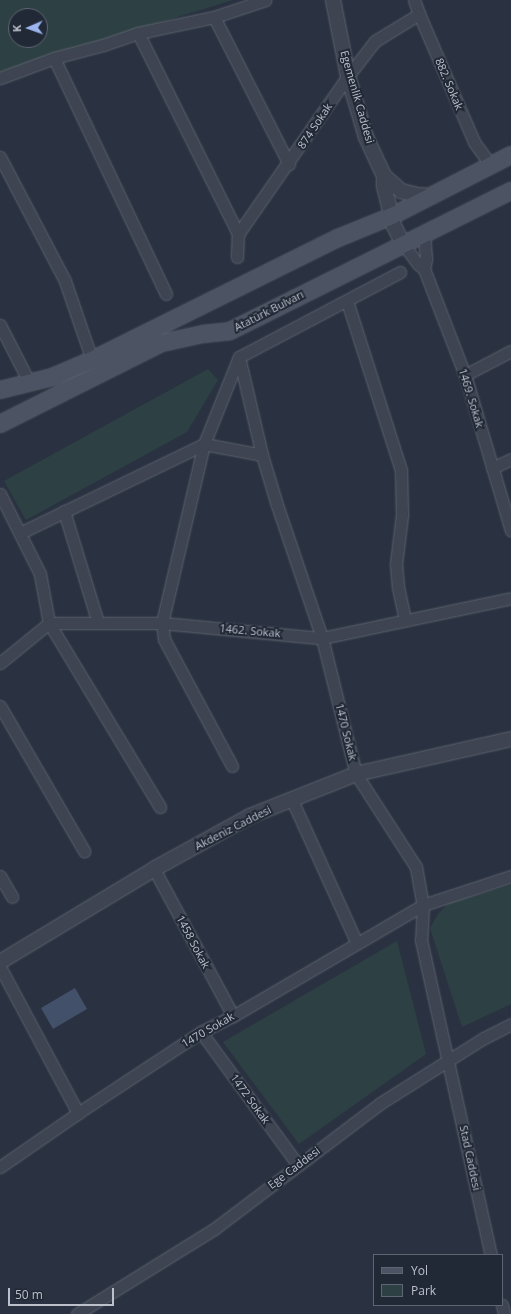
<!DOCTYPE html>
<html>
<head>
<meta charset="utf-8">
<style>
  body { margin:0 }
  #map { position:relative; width:511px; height:1314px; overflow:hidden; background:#2a3241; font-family:"Open Sans",sans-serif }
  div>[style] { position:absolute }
  .green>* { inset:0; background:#2d4043 }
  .water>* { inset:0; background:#43506a }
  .roads { filter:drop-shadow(0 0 1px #5c626e) drop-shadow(0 0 1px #5c626e) }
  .minor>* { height:11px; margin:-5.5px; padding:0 5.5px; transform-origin:5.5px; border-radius:5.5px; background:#3e4451 }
  .tertiary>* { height:14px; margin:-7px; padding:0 7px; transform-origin:7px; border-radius:7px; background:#3e4451 }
  .secondary>* { height:16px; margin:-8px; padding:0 8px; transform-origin:8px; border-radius:8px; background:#4c5363 }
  span { translate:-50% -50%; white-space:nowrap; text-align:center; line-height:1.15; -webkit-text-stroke:4px #222936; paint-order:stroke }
  .street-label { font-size:11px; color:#bbc0cb }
  .legend { position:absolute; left:373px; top:1254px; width:130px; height:52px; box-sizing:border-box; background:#222936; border:1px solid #5f6572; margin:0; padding:5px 7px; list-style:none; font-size:12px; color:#bbc0cb }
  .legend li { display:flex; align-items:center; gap:8px; height:20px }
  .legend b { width:20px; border:1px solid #5f6572 }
  .north { position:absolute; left:8px; top:8px; width:40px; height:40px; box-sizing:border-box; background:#222936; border:1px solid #5f6572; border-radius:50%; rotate:268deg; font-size:11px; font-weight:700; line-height:16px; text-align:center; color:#bbc0cb }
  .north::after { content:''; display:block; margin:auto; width:14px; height:18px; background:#9cb5ef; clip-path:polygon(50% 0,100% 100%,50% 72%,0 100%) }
  .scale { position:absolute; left:8px; top:1288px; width:106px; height:18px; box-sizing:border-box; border:2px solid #bbc0cb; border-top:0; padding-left:5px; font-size:12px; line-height:14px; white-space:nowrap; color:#bbc0cb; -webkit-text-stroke:3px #222936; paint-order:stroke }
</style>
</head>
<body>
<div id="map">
  <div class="green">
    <i style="clip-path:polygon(evenodd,0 0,233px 0,0 72px,0 0,16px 16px,40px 16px,40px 40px,16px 40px,16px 16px)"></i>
    <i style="clip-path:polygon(208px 369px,218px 380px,187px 432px,26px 520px,4px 481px)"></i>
    <i style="clip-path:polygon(511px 885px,511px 1004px,462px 1027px,430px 928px,438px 914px,449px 903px)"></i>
    <i style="clip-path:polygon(397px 941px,426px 1054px,299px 1144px,223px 1042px)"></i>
  </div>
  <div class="water">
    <i style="clip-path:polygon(75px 988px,87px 1009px,53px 1029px,41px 1008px)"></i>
  </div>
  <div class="roads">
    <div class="minor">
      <i style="left:414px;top:0;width:15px;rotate:70deg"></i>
      <i style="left:419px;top:14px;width:139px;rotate:66.7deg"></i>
      <i style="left:474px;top:142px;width:29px;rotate:54deg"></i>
      <i style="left:214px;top:17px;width:165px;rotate:63deg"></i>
      <i style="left:138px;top:33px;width:225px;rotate:63.5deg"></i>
      <i style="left:54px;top:58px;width:261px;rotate:64.6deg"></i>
      <i style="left:0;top:78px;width:58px;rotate:-20.3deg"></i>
      <i style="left:54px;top:58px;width:51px;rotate:-14.9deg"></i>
      <i style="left:103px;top:45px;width:37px;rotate:-19deg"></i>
      <i style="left:138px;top:33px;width:78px;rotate:-11.9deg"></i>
      <i style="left:214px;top:17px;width:54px;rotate:-18.4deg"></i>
      <i style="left:0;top:157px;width:140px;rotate:62.3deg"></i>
      <i style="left:65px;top:281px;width:83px;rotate:71.1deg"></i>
      <i style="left:424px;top:235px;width:24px;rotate:85deg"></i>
      <i style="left:426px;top:259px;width:10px;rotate:101deg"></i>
      <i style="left:424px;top:269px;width:114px;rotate:68.9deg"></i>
      <i style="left:465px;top:375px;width:162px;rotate:73.5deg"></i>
      <i style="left:403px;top:244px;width:25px;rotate:53deg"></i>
      <i style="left:418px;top:264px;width:8px;rotate:40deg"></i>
      <i style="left:237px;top:257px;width:23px;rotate:-88deg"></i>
      <i style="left:238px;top:234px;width:193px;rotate:-55.2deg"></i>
      <i style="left:348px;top:76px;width:44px;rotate:-52.4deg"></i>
      <i style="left:375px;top:41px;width:52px;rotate:-31.5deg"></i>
      <i style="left:347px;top:301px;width:177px;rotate:72.3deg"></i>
      <i style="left:401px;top:470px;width:45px;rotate:88.7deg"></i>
      <i style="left:402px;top:515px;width:49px;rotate:97deg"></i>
      <i style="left:396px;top:564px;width:23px;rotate:85deg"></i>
      <i style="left:398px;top:587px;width:34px;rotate:78deg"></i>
      <i style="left:0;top:325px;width:64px;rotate:63deg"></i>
      <i style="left:239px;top:357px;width:101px;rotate:76.8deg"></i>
      <i style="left:262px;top:455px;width:52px;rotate:73.3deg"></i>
      <i style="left:277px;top:505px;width:140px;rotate:71.3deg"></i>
      <i style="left:322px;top:638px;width:140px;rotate:76deg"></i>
      <i style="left:356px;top:774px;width:111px;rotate:57.2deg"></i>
      <i style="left:416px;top:867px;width:39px;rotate:80deg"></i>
      <i style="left:423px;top:905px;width:93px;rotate:-18.2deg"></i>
      <i style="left:465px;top:375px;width:52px;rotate:-27.6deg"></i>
      <i style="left:492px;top:468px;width:21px;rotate:-25deg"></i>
      <i style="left:0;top:494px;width:89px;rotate:63.4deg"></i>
      <i style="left:40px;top:574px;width:50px;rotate:79.6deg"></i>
      <i style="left:49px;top:623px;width:215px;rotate:58.9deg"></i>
      <i style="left:64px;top:511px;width:117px;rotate:73.1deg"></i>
      <i style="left:20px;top:533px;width:204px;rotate:-25.8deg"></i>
      <i style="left:204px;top:444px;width:59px;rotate:10.7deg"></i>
      <i style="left:0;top:663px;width:63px;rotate:-39.2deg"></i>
      <i style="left:49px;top:623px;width:113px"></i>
      <i style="left:162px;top:623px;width:161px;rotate:5.4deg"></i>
      <i style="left:322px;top:638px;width:193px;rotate:-11.9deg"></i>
      <i style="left:0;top:706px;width:168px;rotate:59.9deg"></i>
      <i style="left:232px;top:766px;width:144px;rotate:-118.2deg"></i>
      <i style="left:164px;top:639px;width:16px;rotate:-97deg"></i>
      <i style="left:162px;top:623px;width:184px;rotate:-76.8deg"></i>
      <i style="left:204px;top:444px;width:94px;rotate:-68.1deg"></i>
      <i style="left:239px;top:357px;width:182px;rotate:-27.8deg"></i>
      <i style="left:292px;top:800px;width:157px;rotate:65.6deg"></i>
      <i style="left:154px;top:869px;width:167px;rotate:61.7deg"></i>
      <i style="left:0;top:876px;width:24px;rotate:60deg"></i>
      <i style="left:423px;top:905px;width:35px;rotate:93deg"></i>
      <i style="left:421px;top:940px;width:323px;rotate:77.5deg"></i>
      <i style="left:0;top:967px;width:166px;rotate:61.9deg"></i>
      <i style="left:201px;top:1032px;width:165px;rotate:53.9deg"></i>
      <i style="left:0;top:1167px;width:95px;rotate:-34.7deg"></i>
      <i style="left:78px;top:1113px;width:147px;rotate:-33.4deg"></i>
      <i style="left:201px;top:1032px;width:36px;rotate:-27deg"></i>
      <i style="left:233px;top:1016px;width:220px;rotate:-30.3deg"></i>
      <i style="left:502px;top:1305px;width:9px;rotate:77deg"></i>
      <i style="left:77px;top:1314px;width:161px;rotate:-31.8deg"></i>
      <i style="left:214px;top:1229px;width:207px;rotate:-37.1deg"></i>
      <i style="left:379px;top:1104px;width:124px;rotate:-32.2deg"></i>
      <i style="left:484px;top:1038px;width:30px;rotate:-27deg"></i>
    </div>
    <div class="tertiary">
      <i style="left:333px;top:0;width:77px;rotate:78.8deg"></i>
      <i style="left:348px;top:76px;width:64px;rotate:73.6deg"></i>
      <i style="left:366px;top:137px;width:43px;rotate:65.2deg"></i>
      <i style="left:384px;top:176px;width:10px;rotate:90deg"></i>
      <i style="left:384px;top:186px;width:41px;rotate:76deg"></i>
      <i style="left:394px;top:226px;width:20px;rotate:63deg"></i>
      <i style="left:384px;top:176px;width:23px;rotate:41deg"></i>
      <i style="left:401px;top:191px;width:16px;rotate:14deg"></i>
      <i style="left:417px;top:195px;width:16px;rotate:4deg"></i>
      <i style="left:0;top:962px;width:180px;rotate:-31.1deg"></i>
      <i style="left:154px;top:869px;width:110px;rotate:-28.9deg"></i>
      <i style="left:250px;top:816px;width:114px;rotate:-21.6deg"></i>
      <i style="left:356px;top:774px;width:159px;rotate:-12.7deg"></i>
    </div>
    <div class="secondary">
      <i style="left:0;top:390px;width:54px;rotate:-14deg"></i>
      <i style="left:52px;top:377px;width:43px;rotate:-23deg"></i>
      <i style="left:92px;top:360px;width:275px;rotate:-26.4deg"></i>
      <i style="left:338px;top:238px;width:58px;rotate:-22.2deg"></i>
      <i style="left:392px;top:216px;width:134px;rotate:-27.1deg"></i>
      <i style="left:0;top:424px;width:181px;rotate:-26.6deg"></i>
      <i style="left:162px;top:343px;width:42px;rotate:-12.4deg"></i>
      <i style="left:203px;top:334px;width:27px;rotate:-6deg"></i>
      <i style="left:230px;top:331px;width:314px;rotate:-26.5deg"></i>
    </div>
  </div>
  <div class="street-label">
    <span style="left:449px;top:84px;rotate:67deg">882. Sokak</span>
    <span style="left:357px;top:97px;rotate:74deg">Egemenlik Caddesi</span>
    <span style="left:315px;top:126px;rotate:-56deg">874 Sokak</span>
    <span style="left:269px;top:311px;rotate:-27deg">Atatürk Bulvarı</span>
    <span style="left:471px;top:398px;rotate:73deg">1469. Sokak</span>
    <span style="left:250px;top:631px;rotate:5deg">1462. Sokak</span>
    <span style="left:346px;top:732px;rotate:76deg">1470 Sokak</span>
    <span style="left:233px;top:828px;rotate:-27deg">Akdeniz Caddesi</span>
    <span style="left:193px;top:942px;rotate:62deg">1458 Sokak</span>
    <span style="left:208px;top:1030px;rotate:-30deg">1470 Sokak</span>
    <span style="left:250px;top:1099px;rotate:54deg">1472 Sokak</span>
    <span style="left:470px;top:1158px;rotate:78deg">Stad Caddesi</span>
    <span style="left:294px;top:1168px;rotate:-37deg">Ege Caddesi</span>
  </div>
  <ul class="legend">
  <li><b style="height:5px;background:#4c5363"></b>Yol</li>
  <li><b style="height:11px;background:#2d4043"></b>Park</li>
  </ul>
  <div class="north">K</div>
  <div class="scale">50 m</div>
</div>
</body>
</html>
